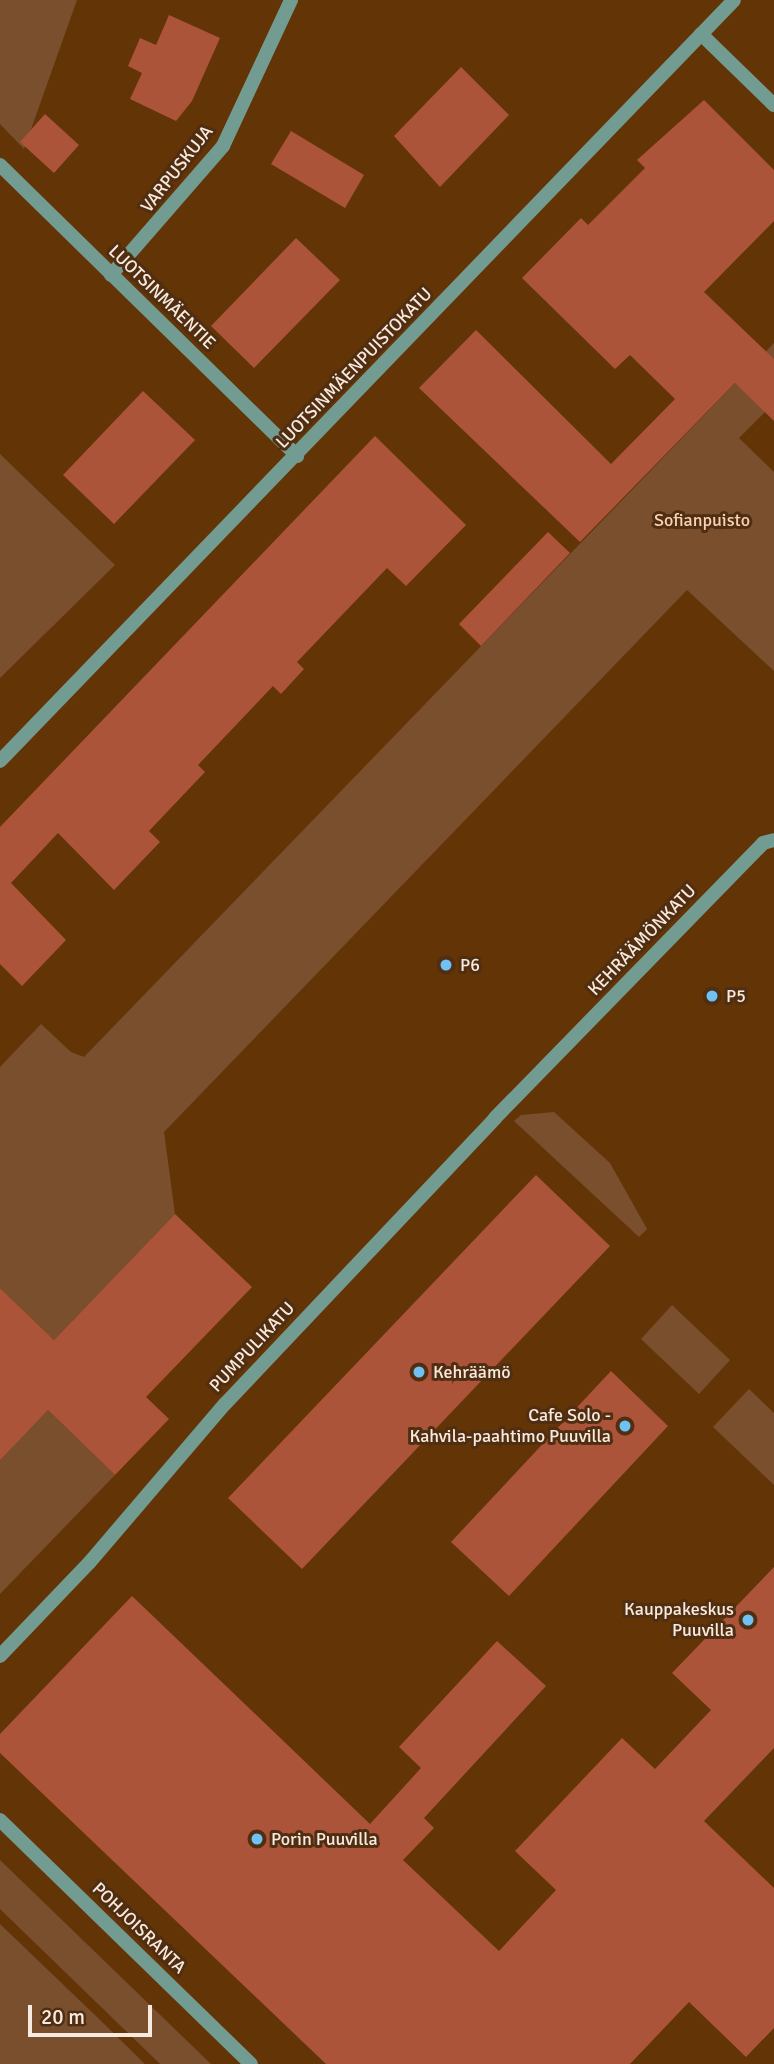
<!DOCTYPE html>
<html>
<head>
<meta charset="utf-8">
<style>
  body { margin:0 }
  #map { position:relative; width:774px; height:2064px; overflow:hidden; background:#633406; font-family:Signika,sans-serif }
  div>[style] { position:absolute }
  .green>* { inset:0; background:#7a4f2e }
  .building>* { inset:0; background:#ab543a }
  .minor>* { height:14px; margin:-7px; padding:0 7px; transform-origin:7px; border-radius:7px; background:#729c92 }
  .dots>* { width:19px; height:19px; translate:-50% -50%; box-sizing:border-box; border:4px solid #502e11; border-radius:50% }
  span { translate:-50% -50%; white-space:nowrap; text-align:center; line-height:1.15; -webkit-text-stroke:6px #502e11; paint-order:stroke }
  .street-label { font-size:18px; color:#f9eae0 }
  .park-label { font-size:18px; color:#fad1b4 }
  .poi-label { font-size:18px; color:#f9eae0 }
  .left { translate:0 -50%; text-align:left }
  .right { translate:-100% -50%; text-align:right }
  .scale { position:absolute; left:28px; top:2005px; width:124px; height:32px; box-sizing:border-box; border:4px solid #f9eae0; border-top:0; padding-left:9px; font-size:21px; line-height:24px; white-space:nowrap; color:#f9eae0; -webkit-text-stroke:5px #502e11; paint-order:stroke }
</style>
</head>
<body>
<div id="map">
  <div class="green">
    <i style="clip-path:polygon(0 0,77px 0,24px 149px,0 124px)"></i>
    <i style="clip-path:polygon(774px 343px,774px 403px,739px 438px,774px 472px,774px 671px,687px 590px,164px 1132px,175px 1214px,54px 1340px,0 1288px,0 1067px,41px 1024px,71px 1052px,84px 1057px)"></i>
    <i style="clip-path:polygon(0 454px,115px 565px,0 678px)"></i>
    <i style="clip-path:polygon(554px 1112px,610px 1163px,647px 1229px,639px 1237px,514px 1121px,521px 1115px)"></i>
    <i style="clip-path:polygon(672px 1305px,730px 1360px,699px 1394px,641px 1339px)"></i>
    <i style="clip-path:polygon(749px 1389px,774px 1413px,774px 1485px,713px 1427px)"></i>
    <i style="clip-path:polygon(48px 1410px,115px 1475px,0 1594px,0 1457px)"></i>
    <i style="clip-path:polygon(0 1860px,211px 2064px,160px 2064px,0 1909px)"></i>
    <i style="clip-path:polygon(0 1924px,97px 2017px,145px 2064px,0 2064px)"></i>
  </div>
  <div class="building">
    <i style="clip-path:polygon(169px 15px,220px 38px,192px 101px,176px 121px,130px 99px,142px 73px,128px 66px,140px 38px,156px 45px)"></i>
    <i style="clip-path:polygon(461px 67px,509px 115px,440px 187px,394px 136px)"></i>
    <i style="clip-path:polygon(704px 100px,774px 170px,774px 221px,704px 292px,774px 359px,774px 421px,735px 383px,580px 542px,419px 388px,476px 330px,611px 464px,675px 399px,630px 355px,615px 369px,522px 278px,581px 218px,588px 225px,645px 168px,637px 160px)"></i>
    <i style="clip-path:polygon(45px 114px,79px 145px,54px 173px,20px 142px)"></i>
    <i style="clip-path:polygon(291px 131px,364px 175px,345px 208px,271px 164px)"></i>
    <i style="clip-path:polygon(296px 238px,340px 280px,254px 368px,211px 326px)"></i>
    <i style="clip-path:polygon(143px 391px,195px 440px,114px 524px,63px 475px)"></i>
    <i style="clip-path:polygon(375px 436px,466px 525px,406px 586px,387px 568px,297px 662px,304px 669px,281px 694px,273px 686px,198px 765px,205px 772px,149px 831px,160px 842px,114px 890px,58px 833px,11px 883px,66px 940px,22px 986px,0 964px,0 827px)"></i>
    <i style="clip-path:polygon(548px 532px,570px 553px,481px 646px,459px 624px)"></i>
    <i style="clip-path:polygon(536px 1175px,610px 1246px,302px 1569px,228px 1498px)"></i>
    <i style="clip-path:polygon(175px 1214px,252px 1287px,146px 1397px,169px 1419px,115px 1475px,48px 1410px,0 1460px,0 1288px,54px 1340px)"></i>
    <i style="clip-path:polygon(611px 1371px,668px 1426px,509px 1596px,451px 1542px)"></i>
    <i style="clip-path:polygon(774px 1567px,774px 1748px,704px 1821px,774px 1888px,774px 2028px,746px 2057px,689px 2002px,630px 2064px,326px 2064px,0 1753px,0 1734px,132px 1596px,370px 1824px,421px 1768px,399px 1747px,497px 1641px,546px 1686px,424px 1818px,434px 1828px,403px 1860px,499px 1951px,556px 1890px,515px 1851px,622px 1738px,655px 1769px,711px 1710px,672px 1673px)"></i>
  </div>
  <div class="minor">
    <i style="left:701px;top:34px;width:102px;rotate:44.2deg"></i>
    <i style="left:0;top:165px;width:416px;rotate:44.4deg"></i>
    <i style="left:111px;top:275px;width:171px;rotate:-49deg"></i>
    <i style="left:223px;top:146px;width:161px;rotate:-65deg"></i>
    <i style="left:0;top:761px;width:1057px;rotate:-46.03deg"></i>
    <i style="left:0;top:1656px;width:129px;rotate:-46.3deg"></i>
    <i style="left:89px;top:1563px;width:209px;rotate:-49.5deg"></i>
    <i style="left:225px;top:1404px;width:393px;rotate:-46.6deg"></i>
    <i style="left:495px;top:1118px;width:384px;rotate:-45.7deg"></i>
    <i style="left:763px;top:843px;width:11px;rotate:-15deg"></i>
    <i style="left:0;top:1820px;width:350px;rotate:44.2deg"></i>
  </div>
  <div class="dots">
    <i style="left:446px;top:965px;background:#70c2f4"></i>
    <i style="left:712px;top:996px;background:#70c2f4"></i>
    <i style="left:419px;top:1372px;background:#70c2f4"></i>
    <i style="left:625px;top:1426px;background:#70c2f4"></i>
    <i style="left:748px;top:1620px;background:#70c2f4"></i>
    <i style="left:257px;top:1839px;background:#70c2f4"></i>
  </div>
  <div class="street-label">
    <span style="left:177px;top:169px;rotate:-52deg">VARPUSKUJA</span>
    <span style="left:162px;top:297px;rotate:44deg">LUOTSINMÄENTIE</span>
    <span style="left:354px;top:368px;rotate:-46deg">LUOTSINMÄENPUISTOKATU</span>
    <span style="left:642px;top:940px;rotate:-46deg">KEHRÄÄMÖNKATU</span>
    <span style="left:252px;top:1347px;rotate:-47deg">PUMPULIKATU</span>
    <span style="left:139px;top:1928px;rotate:44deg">POHJOISRANTA</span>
  </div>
  <div class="park-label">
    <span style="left:702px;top:520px">Sofianpuisto</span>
  </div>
  <div class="poi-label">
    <span class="left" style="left:460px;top:965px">P6</span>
    <span class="left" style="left:726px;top:996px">P5</span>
    <span class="left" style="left:433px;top:1372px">Kehräämö</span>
    <span class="right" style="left:611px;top:1426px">Cafe Solo -<br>Kahvila-paahtimo Puuvilla</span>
    <span class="right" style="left:734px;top:1620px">Kauppakeskus<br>Puuvilla</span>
    <span class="left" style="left:271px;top:1839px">Porin Puuvilla</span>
  </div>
  <div class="scale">20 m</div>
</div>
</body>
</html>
